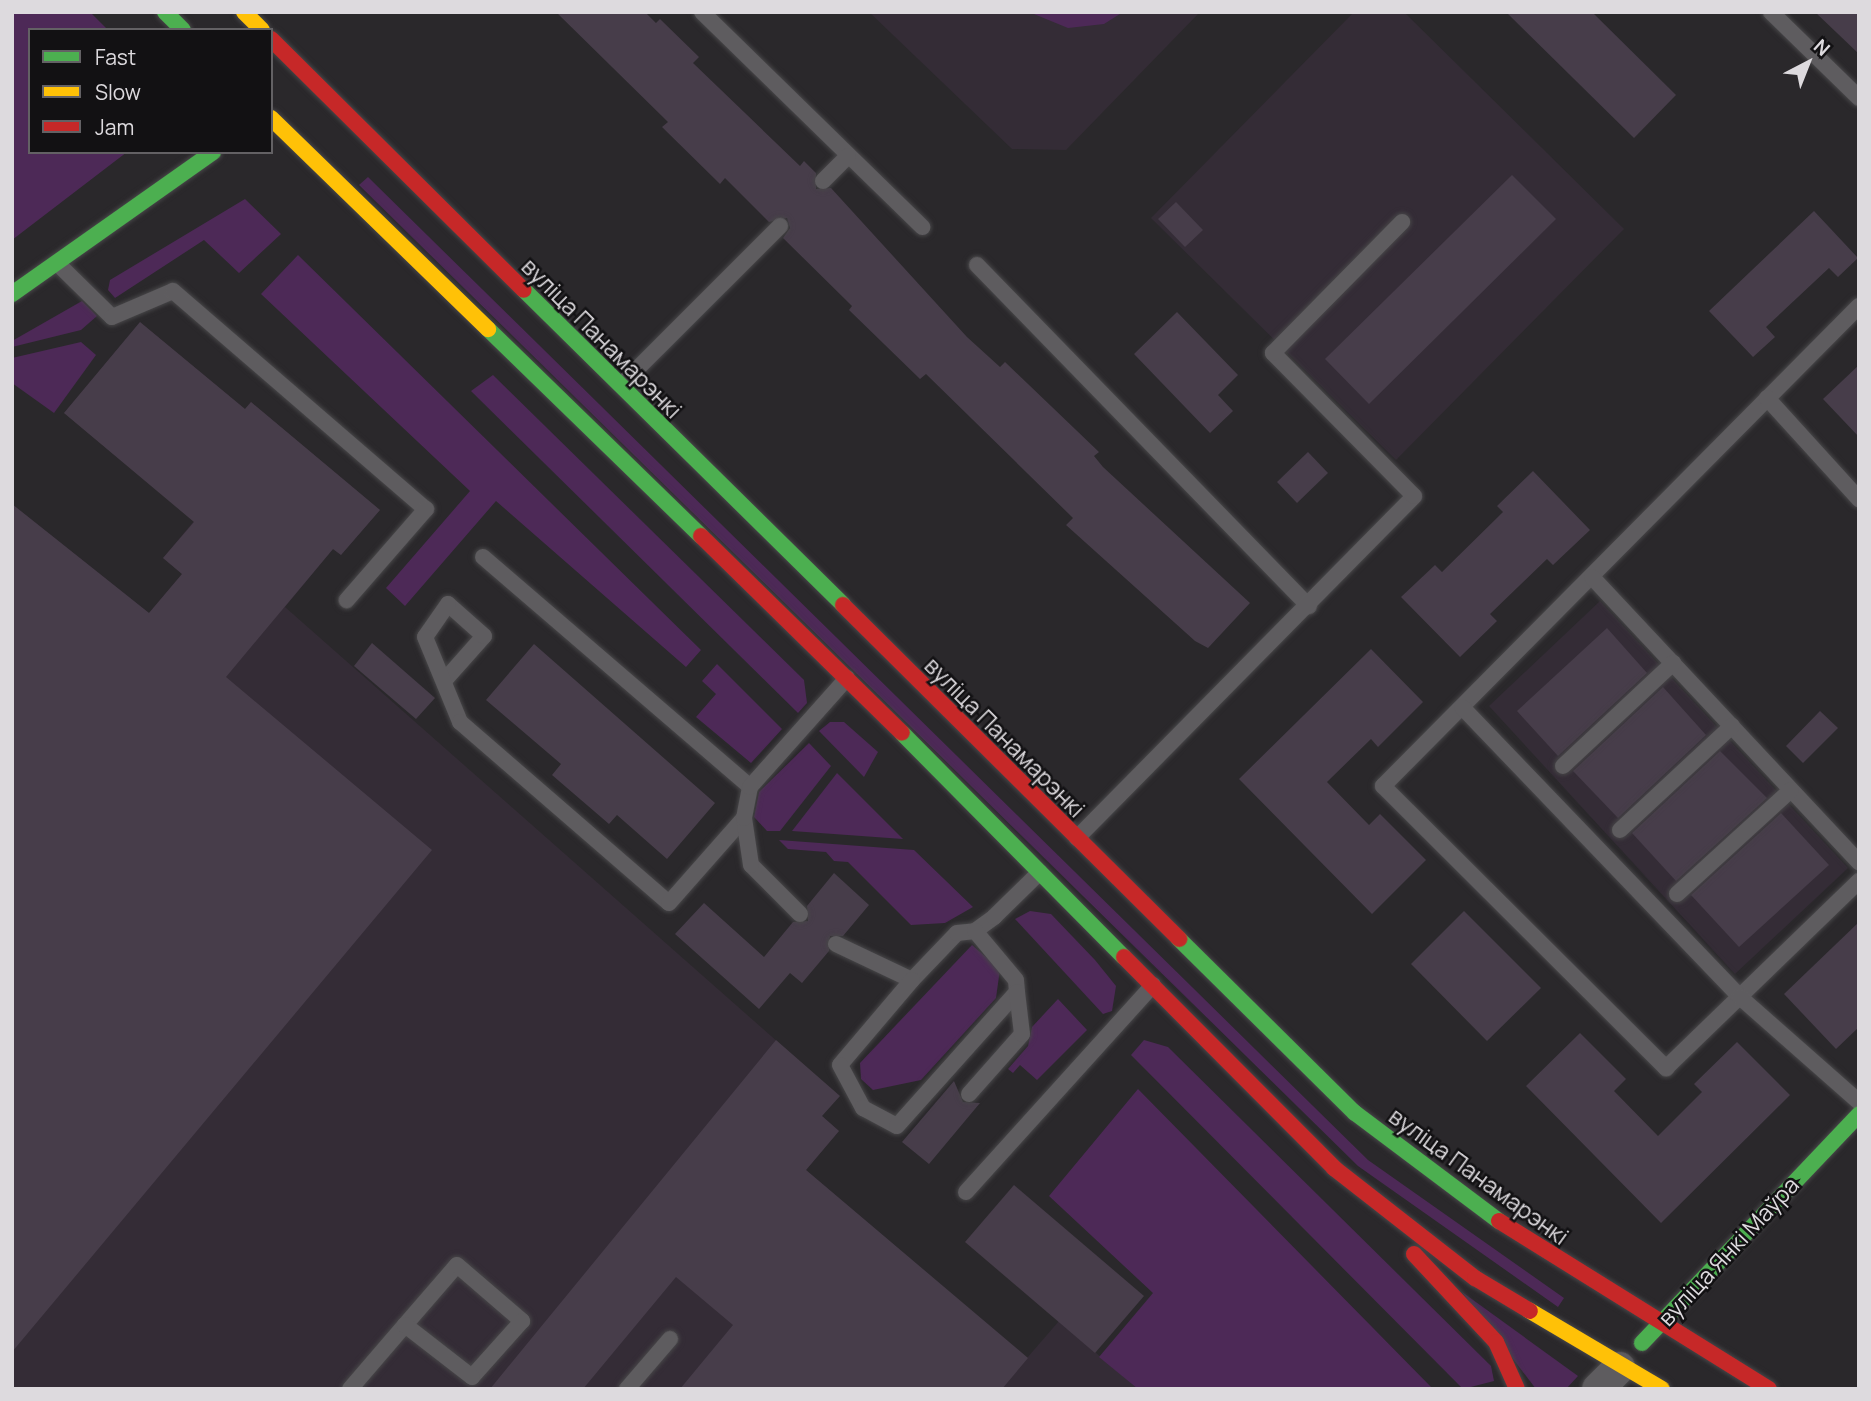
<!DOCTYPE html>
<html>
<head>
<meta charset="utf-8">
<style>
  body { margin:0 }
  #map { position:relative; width:1871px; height:1401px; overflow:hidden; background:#2a282b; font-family:Manrope,sans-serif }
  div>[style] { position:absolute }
  .built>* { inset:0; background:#342c36 }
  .green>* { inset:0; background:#4d2957 }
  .building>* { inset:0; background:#473d4a }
  .roads { filter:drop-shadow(0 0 2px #474648) drop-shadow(0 0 2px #474648) }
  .lane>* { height:16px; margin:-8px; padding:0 8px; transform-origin:8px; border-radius:8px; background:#5e5c5f }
  .street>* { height:32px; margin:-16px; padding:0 16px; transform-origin:16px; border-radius:16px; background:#5e5c5f }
  .fast>* { height:16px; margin:-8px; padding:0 8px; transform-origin:8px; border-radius:8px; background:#4caf50 }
  .slow>* { height:16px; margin:-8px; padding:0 8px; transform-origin:8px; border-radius:8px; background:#ffc107 }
  .jam>* { height:16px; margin:-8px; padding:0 8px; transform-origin:8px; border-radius:8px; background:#c62828 }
  span { translate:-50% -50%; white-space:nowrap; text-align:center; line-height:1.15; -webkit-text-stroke:5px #121113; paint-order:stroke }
  .street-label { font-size:23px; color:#dddade }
  .frame { position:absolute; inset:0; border:14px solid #dddade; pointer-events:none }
  .legend { position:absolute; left:28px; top:28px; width:245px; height:126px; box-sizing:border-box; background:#121113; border:2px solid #636164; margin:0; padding:9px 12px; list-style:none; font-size:21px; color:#dddade }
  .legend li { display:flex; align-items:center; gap:14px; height:35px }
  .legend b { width:35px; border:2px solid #636164 }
  .north { position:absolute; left:1773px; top:28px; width:70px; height:70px; -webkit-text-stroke:5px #121113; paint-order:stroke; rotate:42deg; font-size:19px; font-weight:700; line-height:28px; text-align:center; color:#dddade }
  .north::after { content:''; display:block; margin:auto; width:24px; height:32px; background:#dddade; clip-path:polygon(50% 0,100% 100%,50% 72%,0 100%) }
</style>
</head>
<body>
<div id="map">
  <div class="built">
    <i style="clip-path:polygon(869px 12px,1200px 12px,1066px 150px,1012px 149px)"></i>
    <i style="clip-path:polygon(1354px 12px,1404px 12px,1624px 229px,1396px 460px,1151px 218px)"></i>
    <i style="clip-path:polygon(140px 322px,245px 409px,251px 402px,380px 510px,341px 555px,333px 549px,285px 607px,839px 1096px,822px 1116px,839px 1131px,806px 1170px,1027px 1358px,1059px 1321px,1138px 1389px,12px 1389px,12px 504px,149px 613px,182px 574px,163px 558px,194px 521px,64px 413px)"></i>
    <i style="clip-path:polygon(1600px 601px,1848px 868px,1735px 974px,1489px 706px)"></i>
  </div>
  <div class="green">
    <i style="clip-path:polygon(12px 12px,90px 12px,108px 30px,30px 30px,30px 152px,127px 152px,12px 240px)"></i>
    <i style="clip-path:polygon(1029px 12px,1123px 12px,1104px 24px,1068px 28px)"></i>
    <i style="clip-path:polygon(368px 177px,1368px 1160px,1564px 1298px,1558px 1307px,1358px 1166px,359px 185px)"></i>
    <i style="clip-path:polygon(245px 199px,281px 234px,239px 273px,204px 240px,115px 298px,108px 290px,110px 280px)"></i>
    <i style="clip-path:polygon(298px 255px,701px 650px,686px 667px,496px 501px,405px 606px,386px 588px,470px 491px,261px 294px)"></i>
    <i style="clip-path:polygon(82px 301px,97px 316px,81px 330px,12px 347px,12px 341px)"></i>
    <i style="clip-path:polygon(81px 342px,96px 355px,54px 413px,12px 383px,12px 358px)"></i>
    <i style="clip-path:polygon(493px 375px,804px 680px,807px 703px,798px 713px,471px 391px)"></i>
    <i style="clip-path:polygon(717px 664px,782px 729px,751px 763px,696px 717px,716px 694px,702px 681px)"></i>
    <i style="clip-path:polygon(830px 722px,844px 722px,878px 752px,864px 777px,819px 731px)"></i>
    <i style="clip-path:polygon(809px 743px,831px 766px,780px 831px,767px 831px,754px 817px,759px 792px)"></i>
    <i style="clip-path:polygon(837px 773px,903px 839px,792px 831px)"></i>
    <i style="clip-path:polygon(779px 840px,914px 850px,973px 907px,945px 923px,911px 925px,848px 862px,834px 861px,826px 852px,788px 849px)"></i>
    <i style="clip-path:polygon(1030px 911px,1051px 914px,1095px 960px,1116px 986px,1112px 1011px,1103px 1014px,1015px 919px)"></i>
    <i style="clip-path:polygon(972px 945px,1000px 969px,996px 998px,921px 1080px,873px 1090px,861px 1079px,860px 1063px)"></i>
    <i style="clip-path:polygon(1058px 999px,1087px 1030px,1037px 1080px,1020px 1065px,1013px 1073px,1008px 1069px,1028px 1046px,1032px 1027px)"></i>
    <i style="clip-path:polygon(1144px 1040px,1168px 1047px,1491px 1366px,1494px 1381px,1463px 1389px,1131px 1055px)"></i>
    <i style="clip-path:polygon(1138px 1089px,1433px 1389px,1138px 1389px,1099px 1357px,1153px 1293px,1049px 1196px)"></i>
    <i style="clip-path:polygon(1462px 1292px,1578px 1376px,1566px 1389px,1536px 1389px)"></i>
  </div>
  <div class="building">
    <i style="clip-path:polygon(556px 12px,645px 12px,656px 23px,660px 19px,699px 57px,693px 63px,800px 166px,804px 161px,816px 173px,816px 189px,831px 188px,967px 337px,1000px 367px,1005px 362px,1099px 452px,1094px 456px,1103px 467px,1250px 603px,1208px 648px,1195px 641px,1066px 525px,1073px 518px,926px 374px,920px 379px,849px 310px,852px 306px,783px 238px,790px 228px,787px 218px,769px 222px,725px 178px,720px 184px,662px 127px,668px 122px)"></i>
    <i style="clip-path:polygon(1506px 12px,1592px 12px,1676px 95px,1634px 138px)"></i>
    <i style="clip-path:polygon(1815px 12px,1859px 12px,1859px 54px)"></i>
    <i style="clip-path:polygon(1512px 175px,1556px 219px,1369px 404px,1325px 359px)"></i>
    <i style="clip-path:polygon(1176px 202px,1203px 230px,1185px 247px,1158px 219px)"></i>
    <i style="clip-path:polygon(1814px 211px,1858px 258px,1838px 277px,1829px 268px,1766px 327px,1775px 337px,1753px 357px,1709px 311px)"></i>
    <i style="clip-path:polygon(1177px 312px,1238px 375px,1218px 395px,1233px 411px,1210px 433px,1134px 354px)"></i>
    <i style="clip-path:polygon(140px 322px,245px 409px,251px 402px,380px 510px,341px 555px,333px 549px,226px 677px,432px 850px,12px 1352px,12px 504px,149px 613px,182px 574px,163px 558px,194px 522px,64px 413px)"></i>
    <i style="clip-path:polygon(1859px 365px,1859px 437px,1823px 399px)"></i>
    <i style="clip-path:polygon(1308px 452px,1328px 473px,1297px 503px,1277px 482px)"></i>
    <i style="clip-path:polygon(1533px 471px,1590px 530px,1553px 565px,1547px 559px,1490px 614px,1497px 621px,1460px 657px,1401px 597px,1435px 565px,1442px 572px,1503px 512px,1497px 506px)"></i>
    <i style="clip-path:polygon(1607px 628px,1647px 673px,1558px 756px,1517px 711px)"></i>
    <i style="clip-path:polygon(372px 643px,435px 698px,416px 719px,354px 666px)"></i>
    <i style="clip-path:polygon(534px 644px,715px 803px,667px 859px,617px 815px,609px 824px,552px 775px,561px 764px,486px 700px)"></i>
    <i style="clip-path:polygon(1371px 649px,1423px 702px,1378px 747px,1371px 739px,1327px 782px,1369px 825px,1380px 814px,1426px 860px,1372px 914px,1239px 779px)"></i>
    <i style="clip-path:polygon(1663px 687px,1706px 735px,1618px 818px,1573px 771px)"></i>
    <i style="clip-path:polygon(1820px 711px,1838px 728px,1803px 763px,1786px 746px)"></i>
    <i style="clip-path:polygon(1720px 751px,1767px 798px,1676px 881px,1632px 833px)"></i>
    <i style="clip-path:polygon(1781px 813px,1829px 865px,1739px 947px,1691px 895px)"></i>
    <i style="clip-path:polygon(834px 873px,869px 905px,843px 936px,830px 936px,829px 951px,802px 983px,790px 973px,759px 1009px,675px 934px,704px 903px,764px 957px,793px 922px,808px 921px,807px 906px)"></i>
    <i style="clip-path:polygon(1464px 911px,1541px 988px,1487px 1041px,1411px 964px)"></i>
    <i style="clip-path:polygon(1859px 922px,1859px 1027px,1836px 1049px,1784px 994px)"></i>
    <i style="clip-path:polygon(1580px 1033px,1626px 1079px,1614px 1091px,1658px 1136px,1702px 1092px,1694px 1084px,1737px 1042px,1790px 1095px,1661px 1223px,1526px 1086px)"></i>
    <i style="clip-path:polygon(776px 1040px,840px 1096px,822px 1116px,839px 1131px,806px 1170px,1028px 1358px,1002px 1389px,680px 1389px,733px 1325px,676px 1277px,583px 1389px,490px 1389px)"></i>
    <i style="clip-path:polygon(954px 1081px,963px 1102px,980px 1103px,929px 1164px,902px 1142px)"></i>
    <i style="clip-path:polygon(1014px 1185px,1144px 1296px,1095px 1353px,965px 1242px)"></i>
  </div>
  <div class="roads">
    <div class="lane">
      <i style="left:702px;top:12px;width:308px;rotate:44.3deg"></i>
      <i style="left:1771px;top:12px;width:123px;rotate:44.3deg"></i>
      <i style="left:823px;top:181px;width:35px;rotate:-45deg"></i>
      <i style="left:57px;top:263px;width:77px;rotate:44.5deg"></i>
      <i style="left:112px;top:317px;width:66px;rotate:-23.1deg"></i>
      <i style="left:173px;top:291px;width:334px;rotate:40.8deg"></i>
      <i style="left:426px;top:509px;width:121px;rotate:131deg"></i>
      <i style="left:977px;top:265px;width:476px;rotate:45.8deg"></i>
      <i style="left:1859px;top:306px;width:676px;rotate:134.76deg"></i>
      <i style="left:1383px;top:786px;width:400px;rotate:44.9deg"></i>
      <i style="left:1666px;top:1068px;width:269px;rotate:-44.1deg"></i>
      <i style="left:621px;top:385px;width:225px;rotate:-45deg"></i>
      <i style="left:1767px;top:398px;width:137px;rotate:47.7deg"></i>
      <i style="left:483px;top:557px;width:352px;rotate:40.7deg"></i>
      <i style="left:1592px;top:577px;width:391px;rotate:46.9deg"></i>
      <i style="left:444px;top:681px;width:60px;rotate:-48.4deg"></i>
      <i style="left:484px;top:636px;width:48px;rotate:-138.4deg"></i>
      <i style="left:448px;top:604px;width:40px;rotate:124.9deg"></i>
      <i style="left:425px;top:637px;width:92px;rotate:67.6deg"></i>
      <i style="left:460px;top:722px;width:276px;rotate:40.9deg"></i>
      <i style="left:669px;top:903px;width:113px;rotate:-48.6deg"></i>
      <i style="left:1462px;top:707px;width:402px;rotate:46.2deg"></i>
      <i style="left:1740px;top:997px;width:159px;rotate:41.4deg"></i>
      <i style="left:1563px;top:766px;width:151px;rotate:-43.1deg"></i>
      <i style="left:1620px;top:830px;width:153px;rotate:-42.9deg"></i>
      <i style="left:1077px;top:838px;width:480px;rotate:-45.4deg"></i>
      <i style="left:1414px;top:496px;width:201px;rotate:-134.6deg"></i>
      <i style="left:1273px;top:353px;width:184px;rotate:-45.4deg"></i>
      <i style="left:1677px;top:894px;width:154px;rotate:-42.4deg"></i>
      <i style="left:800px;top:914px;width:69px;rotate:-135deg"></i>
      <i style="left:751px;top:865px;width:48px;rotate:-98.5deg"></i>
      <i style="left:744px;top:818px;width:32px;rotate:-79deg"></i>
      <i style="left:750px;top:787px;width:146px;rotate:-48.3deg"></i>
      <i style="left:836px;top:944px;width:84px;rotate:25.3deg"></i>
      <i style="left:912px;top:980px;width:65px;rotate:-46.2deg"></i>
      <i style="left:957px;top:933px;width:18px;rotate:-6deg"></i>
      <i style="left:975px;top:931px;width:24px;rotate:-36deg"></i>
      <i style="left:994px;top:917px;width:64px;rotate:-44.4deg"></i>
      <i style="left:912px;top:980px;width:111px;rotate:130.3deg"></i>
      <i style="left:840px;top:1065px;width:49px;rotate:61.9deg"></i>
      <i style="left:863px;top:1108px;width:38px;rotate:28deg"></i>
      <i style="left:897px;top:1126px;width:180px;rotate:-48.2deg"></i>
      <i style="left:1017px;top:992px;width:12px;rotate:-95deg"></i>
      <i style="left:1016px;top:980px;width:64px;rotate:-129.9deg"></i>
      <i style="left:969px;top:1094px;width:80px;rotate:-48.5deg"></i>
      <i style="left:1022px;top:1034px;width:42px;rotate:-96.8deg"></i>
      <i style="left:966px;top:1192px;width:279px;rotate:-47.9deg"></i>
      <i style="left:350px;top:1389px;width:84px;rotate:-49.3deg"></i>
      <i style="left:405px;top:1325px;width:79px;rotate:-49.1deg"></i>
      <i style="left:457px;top:1265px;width:86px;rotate:40.7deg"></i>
      <i style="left:522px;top:1321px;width:75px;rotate:131.8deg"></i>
      <i style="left:472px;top:1377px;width:85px;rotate:-142.2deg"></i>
      <i style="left:627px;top:1389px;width:66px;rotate:-49.3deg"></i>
    </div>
    <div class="street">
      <i style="left:1598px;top:1389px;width:30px;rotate:-45deg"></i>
    </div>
    <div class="fast">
      <i style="left:165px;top:12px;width:25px;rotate:45deg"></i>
      <i style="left:524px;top:290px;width:448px;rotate:44.6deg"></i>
      <i style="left:12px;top:294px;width:246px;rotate:-35.2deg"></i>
      <i style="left:488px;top:329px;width:297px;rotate:44.2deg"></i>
      <i style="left:902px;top:733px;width:315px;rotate:45.3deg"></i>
      <i style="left:1179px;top:939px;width:247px;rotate:44.7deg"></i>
      <i style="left:1355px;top:1113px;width:180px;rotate:36.9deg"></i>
      <i style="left:1642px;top:1343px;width:315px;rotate:-46.5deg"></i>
    </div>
    <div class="slow">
      <i style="left:244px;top:12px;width:25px;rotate:45deg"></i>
      <i style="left:271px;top:118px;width:303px;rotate:44.2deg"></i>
      <i style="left:1530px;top:1311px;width:153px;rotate:30.6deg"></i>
    </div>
    <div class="jam">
      <i style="left:271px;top:39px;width:356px;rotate:44.8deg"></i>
      <i style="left:701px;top:536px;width:281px;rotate:44.4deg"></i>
      <i style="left:843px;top:605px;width:474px;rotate:44.8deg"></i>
      <i style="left:1124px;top:957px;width:298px;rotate:45.1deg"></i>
      <i style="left:1334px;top:1168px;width:179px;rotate:38deg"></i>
      <i style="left:1475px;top:1278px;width:64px;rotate:31deg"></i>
      <i style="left:1499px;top:1221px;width:318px;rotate:31.9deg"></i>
      <i style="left:1414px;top:1254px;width:120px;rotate:47deg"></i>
      <i style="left:1496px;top:1342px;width:51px;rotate:65.9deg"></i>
    </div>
  </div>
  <div class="street-label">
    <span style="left:602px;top:338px;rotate:45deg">вуліца Панамарэнкі</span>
    <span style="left:1005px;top:737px;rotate:45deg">вуліца Панамарэнкі</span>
    <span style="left:1479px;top:1176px;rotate:36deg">вуліца Панамарэнкі</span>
    <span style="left:1728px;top:1251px;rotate:-47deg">вуліца Янкі Маўра</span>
  </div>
  <div class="frame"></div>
  <ul class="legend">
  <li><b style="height:9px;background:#4caf50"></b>Fast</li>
  <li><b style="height:9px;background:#ffc107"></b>Slow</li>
  <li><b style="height:9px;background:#c62828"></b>Jam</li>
  </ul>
  <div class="north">N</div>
</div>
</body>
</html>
